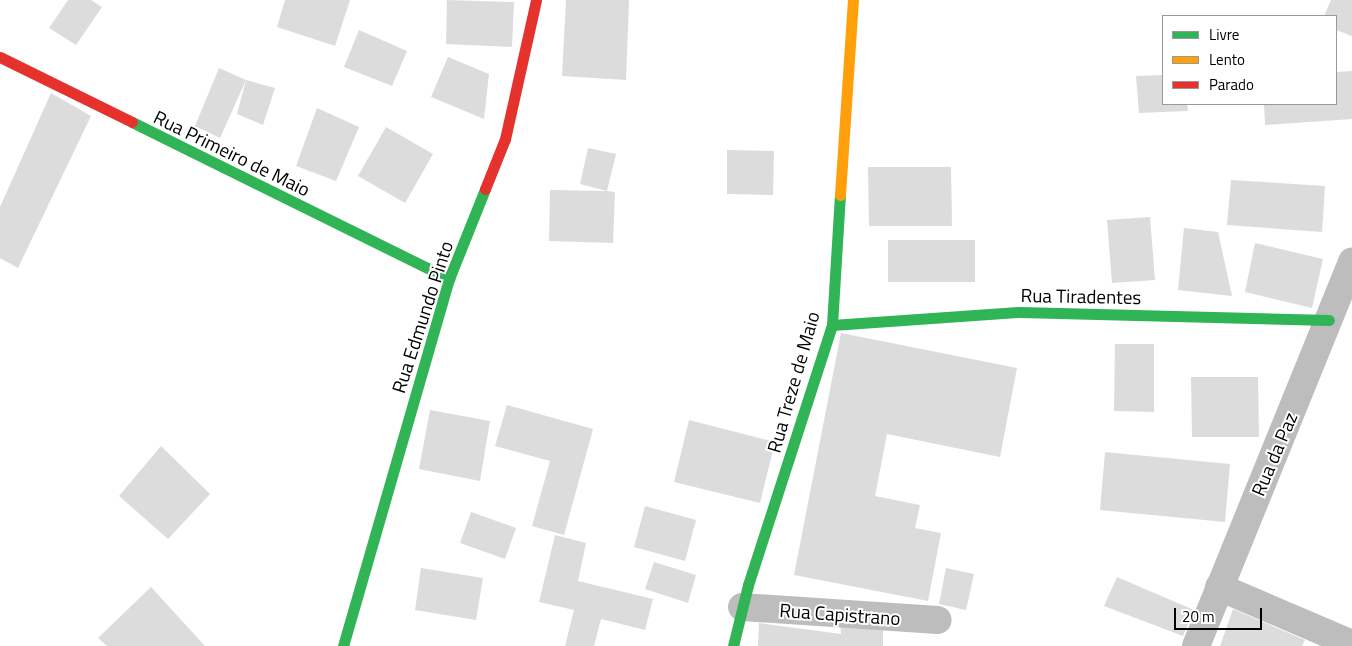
<!DOCTYPE html>
<html>
<head>
<meta charset="utf-8">
<style>
  body { margin:0 }
  #map { position:relative; width:1352px; height:646px; overflow:hidden; background:#fff; font-family:"Titillium Web",sans-serif }
  div>[style] { position:absolute }
  .building>* { inset:0; background:#dcdcdc }
  .street>* { height:28px; margin:-14px; padding:0 14px; transform-origin:14px; border-radius:14px; background:#bdbdbd }
  .fast>* { height:11px; margin:-5.5px; padding:0 5.5px; transform-origin:5.5px; border-radius:5.5px; background:#30b455 }
  .slow>* { height:11px; margin:-5.5px; padding:0 5.5px; transform-origin:5.5px; border-radius:5.5px; background:#ff9f0a }
  .jam>* { height:11px; margin:-5.5px; padding:0 5.5px; transform-origin:5.5px; border-radius:5.5px; background:#e5322d }
  span { translate:-50% -50%; white-space:nowrap; text-align:center; line-height:1.15; -webkit-text-stroke:4px #fff; paint-order:stroke }
  .street-label { font-size:19px; color:#000 }
  .legend { position:absolute; left:1162px; top:15px; width:175px; height:90px; box-sizing:border-box; background:#fff; border:1px solid #999; margin:0; padding:6px 9px; list-style:none; font-size:15px; color:#000 }
  .legend li { display:flex; align-items:center; gap:10px; height:25px }
  .legend b { width:25px; border:1px solid #999 }
  .scale { position:absolute; left:1174px; top:608px; width:88px; height:22px; box-sizing:border-box; border:2px solid #000; border-top:0; padding-left:6px; font-size:15px; line-height:18px; white-space:nowrap; color:#000; -webkit-text-stroke:4px #fff; paint-order:stroke }
</style>
</head>
<body>
<div id="map">
  <div class="building">
    <i style="clip-path:polygon(68px 0,91px 0,102px 7px,76px 45px,49px 28px)"></i>
    <i style="clip-path:polygon(285px 0,350px 0,335px 46px,277px 27px)"></i>
    <i style="clip-path:polygon(447px 0,514px 2px,512px 47px,446px 44px)"></i>
    <i style="clip-path:polygon(566px 0,629px 0,626px 80px,562px 76px)"></i>
    <i style="clip-path:polygon(1331px 0,1352px 0,1352px 36px,1336px 30px,1336px 16px,1324px 16px)"></i>
    <i style="clip-path:polygon(359px 30px,407px 51px,392px 86px,344px 67px)"></i>
    <i style="clip-path:polygon(448px 57px,489px 74px,484px 119px,431px 97px)"></i>
    <i style="clip-path:polygon(219px 68px,246px 80px,220px 138px,195px 126px)"></i>
    <i style="clip-path:polygon(1352px 71px,1352px 119px,1265px 125px,1264px 104px,1336px 104px,1336px 72px)"></i>
    <i style="clip-path:polygon(1163px 75px,1163px 104px,1187px 104px,1188px 111px,1139px 113px,1136px 76px)"></i>
    <i style="clip-path:polygon(246px 80px,275px 88px,263px 125px,237px 114px)"></i>
    <i style="clip-path:polygon(51px 93px,91px 116px,18px 268px,0 258px,0 207px)"></i>
    <i style="clip-path:polygon(317px 108px,359px 127px,336px 181px,296px 166px)"></i>
    <i style="clip-path:polygon(386px 127px,433px 154px,405px 203px,358px 176px)"></i>
    <i style="clip-path:polygon(588px 148px,616px 154px,607px 191px,615px 192px,613px 243px,549px 241px,550px 190px,607px 191px,580px 184px)"></i>
    <i style="clip-path:polygon(727px 150px,774px 151px,773px 195px,727px 194px)"></i>
    <i style="clip-path:polygon(868px 167px,951px 167px,952px 226px,869px 226px)"></i>
    <i style="clip-path:polygon(1231px 180px,1325px 186px,1322px 232px,1227px 225px)"></i>
    <i style="clip-path:polygon(1150px 217px,1155px 280px,1112px 283px,1107px 220px)"></i>
    <i style="clip-path:polygon(1184px 228px,1218px 232px,1232px 296px,1178px 290px)"></i>
    <i style="clip-path:polygon(888px 240px,975px 240px,975px 282px,888px 282px)"></i>
    <i style="clip-path:polygon(1255px 243px,1323px 259px,1312px 308px,1245px 292px)"></i>
    <i style="clip-path:polygon(841px 333px,1017px 368px,1000px 457px,887px 434px,875px 496px,920px 505px,915px 528px,941px 533px,928px 601px,794px 575px)"></i>
    <i style="clip-path:polygon(1115px 344px,1154px 344px,1154px 412px,1114px 411px)"></i>
    <i style="clip-path:polygon(1191px 377px,1258px 377px,1259px 437px,1192px 437px)"></i>
    <i style="clip-path:polygon(507px 405px,593px 429px,564px 535px,532px 526px,550px 461px,495px 446px)"></i>
    <i style="clip-path:polygon(430px 410px,490px 421px,480px 481px,419px 469px)"></i>
    <i style="clip-path:polygon(689px 420px,775px 442px,760px 503px,674px 482px)"></i>
    <i style="clip-path:polygon(161px 446px,210px 494px,168px 539px,119px 496px)"></i>
    <i style="clip-path:polygon(1105px 452px,1230px 464px,1225px 522px,1100px 510px)"></i>
    <i style="clip-path:polygon(645px 506px,696px 520px,685px 561px,634px 547px)"></i>
    <i style="clip-path:polygon(471px 512px,516px 528px,505px 559px,460px 543px)"></i>
    <i style="clip-path:polygon(555px 535px,586px 543px,578px 581px,653px 599px,645px 630px,601px 619px,594px 646px,565px 646px,574px 610px,539px 602px)"></i>
    <i style="clip-path:polygon(654px 562px,696px 575px,688px 603px,645px 589px)"></i>
    <i style="clip-path:polygon(421px 568px,483px 578px,476px 620px,415px 610px)"></i>
    <i style="clip-path:polygon(946px 568px,974px 574px,966px 610px,939px 604px)"></i>
    <i style="clip-path:polygon(1117px 577px,1194px 610px,1183px 636px,1104px 606px)"></i>
    <i style="clip-path:polygon(151px 587px,205px 646px,107px 646px,98px 638px)"></i>
    <i style="clip-path:polygon(1233px 609px,1305px 640px,1302px 646px,1220px 646px)"></i>
    <i style="clip-path:polygon(759px 623px,841px 634px,840px 623px,883px 629px,883px 646px,758px 646px)"></i>
  </div>
  <div class="street">
    <i style="left:1219px;top:587px;width:145px;rotate:23.2deg"></i>
    <i style="left:742px;top:607px;width:196px;rotate:3.8deg"></i>
    <i style="left:1196px;top:646px;width:415px;rotate:-67.9deg"></i>
  </div>
  <div class="fast">
    <i style="left:132px;top:122px;width:354px;rotate:26.3deg"></i>
    <i style="left:832px;top:325px;width:188px;rotate:-4deg"></i>
    <i style="left:1020px;top:312px;width:309px;rotate:1.5deg"></i>
    <i style="left:343px;top:646px;width:382px;rotate:-73.9deg"></i>
    <i style="left:449px;top:279px;width:97px;rotate:-68.2deg"></i>
    <i style="left:733px;top:646px;width:63px;rotate:-76.2deg"></i>
    <i style="left:748px;top:585px;width:273px;rotate:-72.1deg"></i>
    <i style="left:832px;top:325px;width:130px;rotate:-86.5deg"></i>
  </div>
  <div class="slow">
    <i style="left:840px;top:195px;width:195px;rotate:-86.2deg"></i>
  </div>
  <div class="jam">
    <i style="left:0;top:57px;width:147px;rotate:26.2deg"></i>
    <i style="left:485px;top:189px;width:54px;rotate:-68.2deg"></i>
    <i style="left:505px;top:139px;width:142px;rotate:-77.4deg"></i>
  </div>
  <div class="street-label">
    <span style="left:232px;top:153px;rotate:26deg">Rua Primeiro de Maio</span>
    <span style="left:1081px;top:296px;rotate:1deg">Rua Tiradentes</span>
    <span style="left:422px;top:317px;rotate:-72deg">Rua Edmundo Pinto</span>
    <span style="left:793px;top:382px;rotate:-74deg">Rua Treze de Maio</span>
    <span style="left:1274px;top:454px;rotate:-67deg">Rua da Paz</span>
    <span style="left:840px;top:614px;rotate:4deg">Rua Capistrano</span>
  </div>
  <ul class="legend">
  <li><b style="height:6px;background:#30b455"></b>Livre</li>
  <li><b style="height:6px;background:#ff9f0a"></b>Lento</li>
  <li><b style="height:6px;background:#e5322d"></b>Parado</li>
  </ul>
  <div class="scale">20 m</div>
</div>
</body>
</html>
